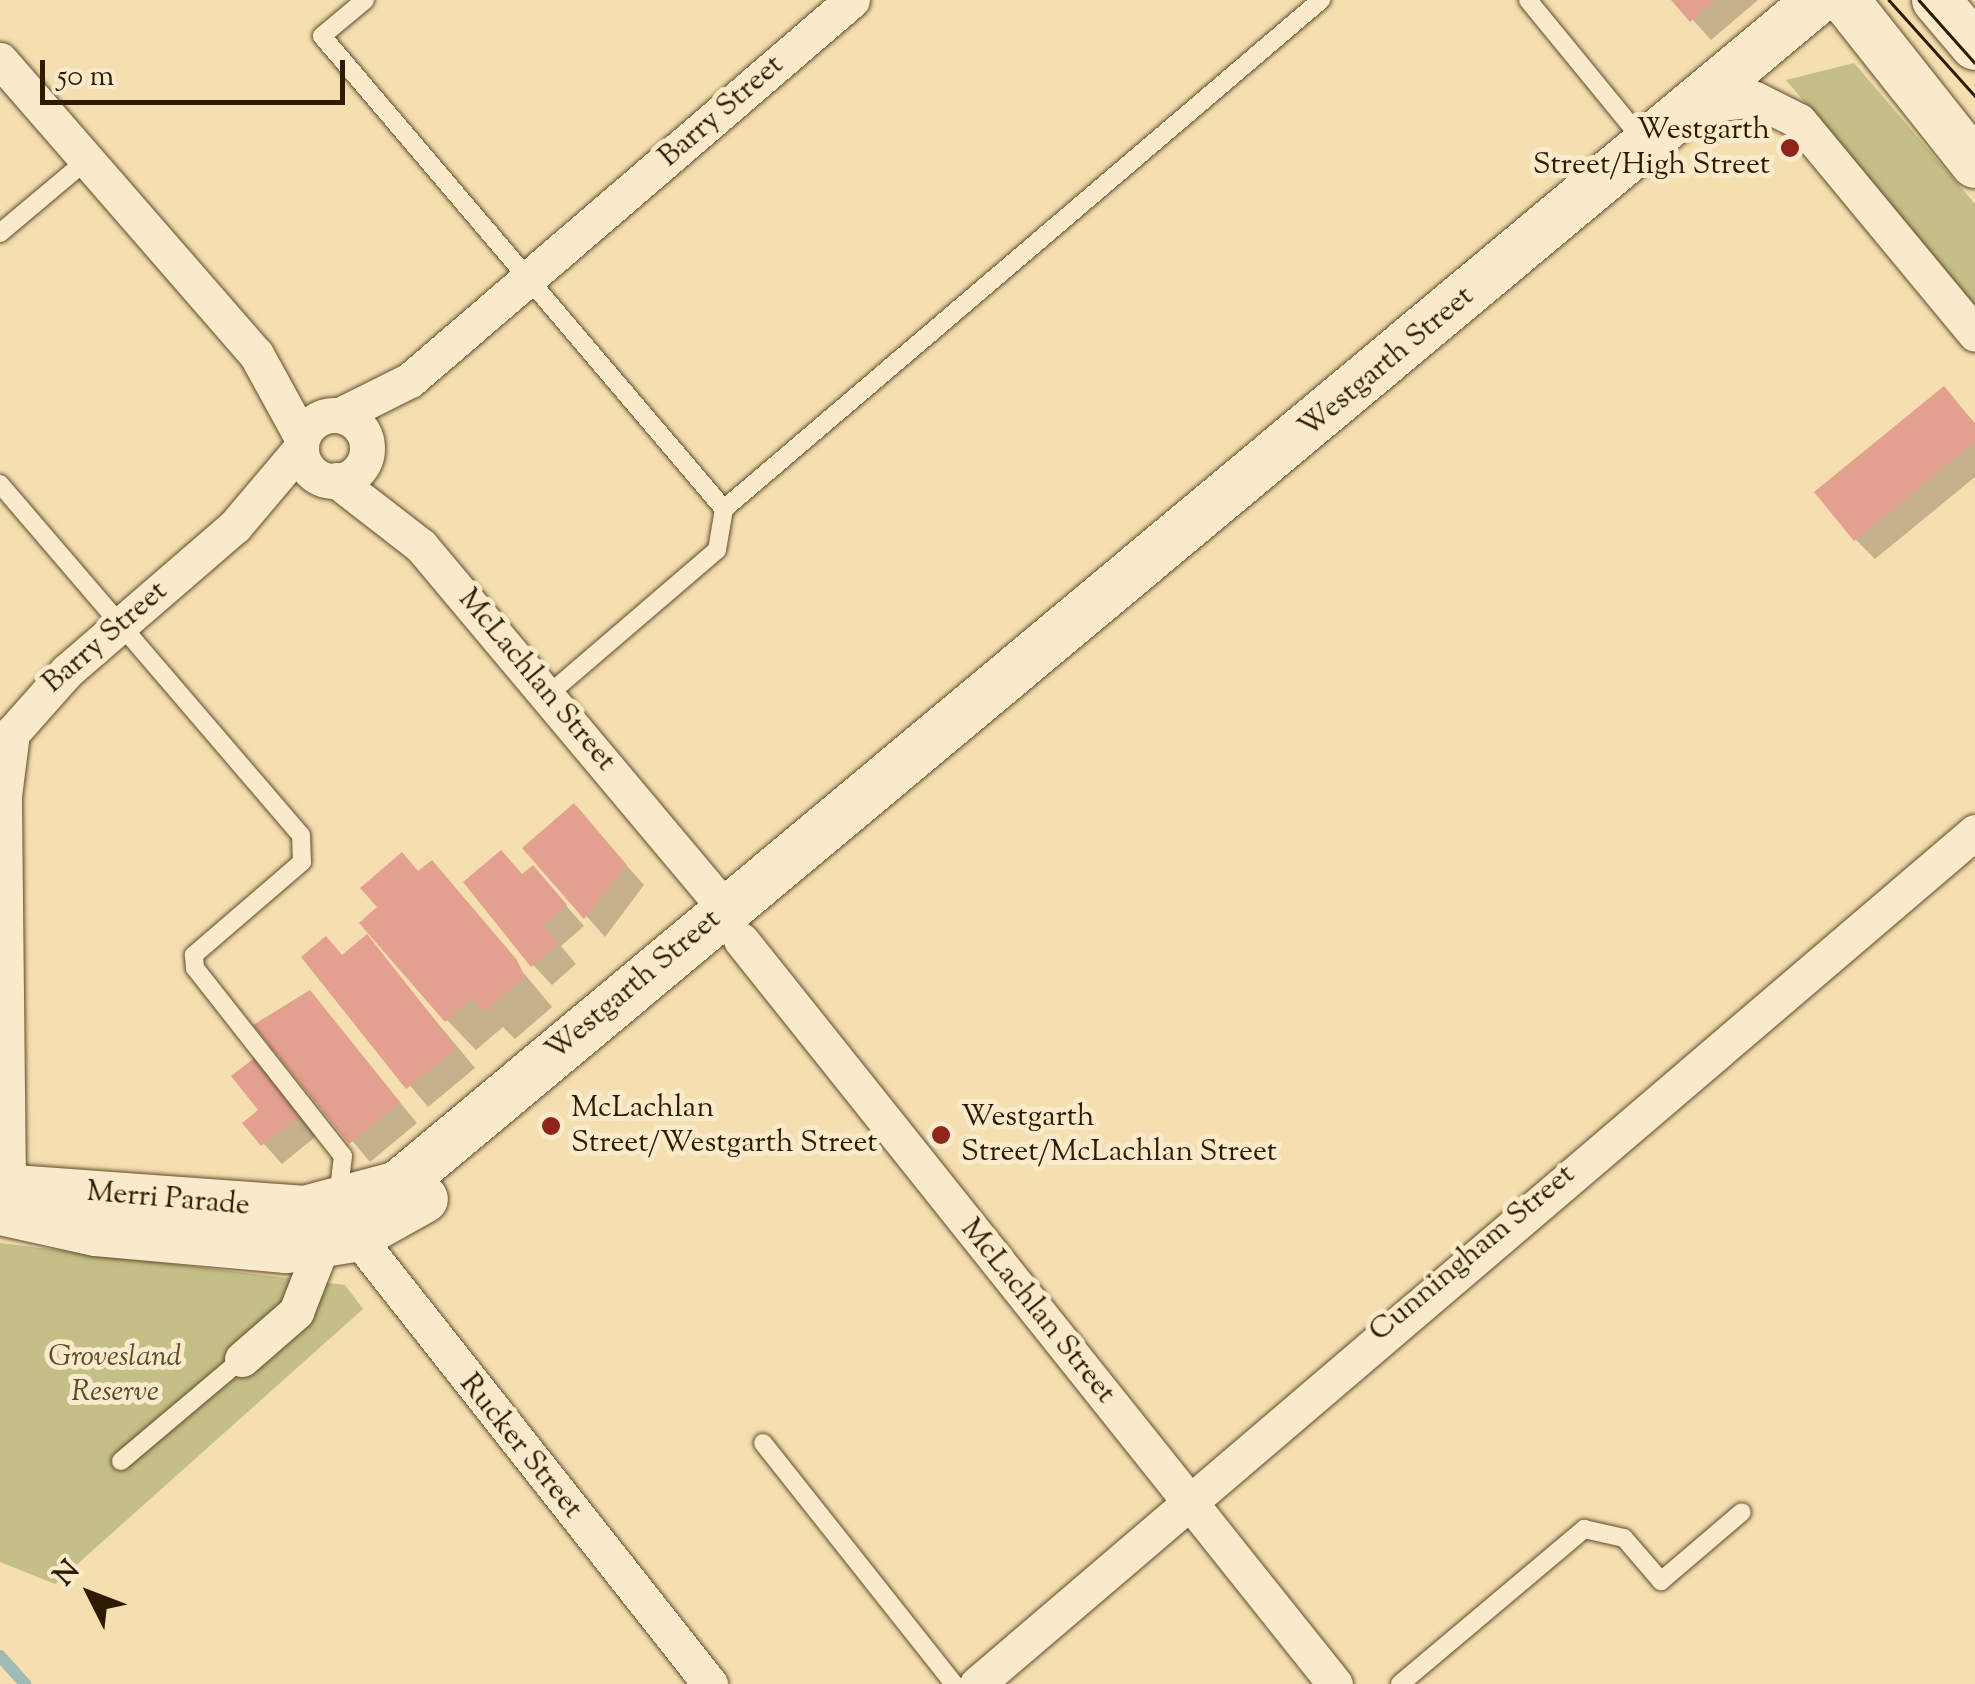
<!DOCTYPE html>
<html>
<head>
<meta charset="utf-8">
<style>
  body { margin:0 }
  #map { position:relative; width:1975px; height:1684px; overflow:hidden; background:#f5deaf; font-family:"Sorts Mill Goudy",serif }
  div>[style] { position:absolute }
  .green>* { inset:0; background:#c3bf86 }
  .shadow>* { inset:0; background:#0003 }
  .stream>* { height:12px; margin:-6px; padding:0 6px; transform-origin:6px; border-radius:6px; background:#9fbbb4 }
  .building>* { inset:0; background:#e4a08e }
  .roads { filter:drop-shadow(0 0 2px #604c2c) drop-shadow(0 0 2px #604c2c) }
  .service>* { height:18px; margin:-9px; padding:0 9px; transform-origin:9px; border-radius:9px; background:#f8eacb }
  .minor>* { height:35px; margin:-17.5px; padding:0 17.5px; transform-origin:17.5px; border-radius:17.5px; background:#f8eacb }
  .minor>.ring { margin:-17.5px; padding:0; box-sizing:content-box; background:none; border:35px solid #f8eacb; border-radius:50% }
  .secondary>* { height:48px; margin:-24px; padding:0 24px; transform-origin:24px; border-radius:24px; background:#f8eacb }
  .tram>* { height:2.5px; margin:-1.25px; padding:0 1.25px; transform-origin:1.25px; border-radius:1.25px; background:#2f1c00 }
  .dots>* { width:28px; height:28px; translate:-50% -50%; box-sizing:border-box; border:5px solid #f8eacb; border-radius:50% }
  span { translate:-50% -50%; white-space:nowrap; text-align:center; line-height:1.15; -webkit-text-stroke:10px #f8eacb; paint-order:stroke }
  .street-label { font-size:30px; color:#2f1c00 }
  .poi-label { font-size:30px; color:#2f1c00 }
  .right { translate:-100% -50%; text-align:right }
  .left { translate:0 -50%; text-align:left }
  .park-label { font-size:30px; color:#5b4d28; font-style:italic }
  .north { position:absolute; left:40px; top:1544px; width:100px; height:100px; -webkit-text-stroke:8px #f8eacb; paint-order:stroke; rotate:312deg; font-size:28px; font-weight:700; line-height:40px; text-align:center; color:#2f1c00 }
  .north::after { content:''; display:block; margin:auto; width:35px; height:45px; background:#2f1c00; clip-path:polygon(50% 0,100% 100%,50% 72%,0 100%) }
  .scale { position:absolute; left:40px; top:60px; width:305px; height:45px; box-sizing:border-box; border:5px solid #2f1c00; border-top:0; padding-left:12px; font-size:30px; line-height:35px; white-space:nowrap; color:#2f1c00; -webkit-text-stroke:8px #f8eacb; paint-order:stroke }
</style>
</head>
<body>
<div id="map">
  <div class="green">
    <i style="clip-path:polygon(1854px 63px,1975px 204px,1975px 307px,1786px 80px)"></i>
    <i style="clip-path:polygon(0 1243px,345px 1285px,363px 1309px,55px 1584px,0 1562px)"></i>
  </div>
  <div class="shadow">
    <i style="clip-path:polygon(1675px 0,1758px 0,1711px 40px)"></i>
    <i style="clip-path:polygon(1944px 390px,1975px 423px,1975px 477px,1875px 559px,1855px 539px)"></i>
    <i style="clip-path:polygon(574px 806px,644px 885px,605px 937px,526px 848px)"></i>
    <i style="clip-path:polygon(432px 863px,552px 1007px,515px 1039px,503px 1027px,476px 1050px,447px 1020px)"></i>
    <i style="clip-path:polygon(533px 868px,584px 926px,561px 946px,576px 964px,552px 985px,533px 965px,524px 876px)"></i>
    <i style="clip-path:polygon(367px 938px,475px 1068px,428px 1107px,304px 957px,343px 957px)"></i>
    <i style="clip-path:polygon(310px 994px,417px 1123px,370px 1162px,257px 1026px)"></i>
    <i style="clip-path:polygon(257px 1059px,320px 1133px,282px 1164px,245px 1123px,262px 1110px)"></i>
  </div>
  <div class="stream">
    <i style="left:0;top:1656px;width:38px;rotate:48deg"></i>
  </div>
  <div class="building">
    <i style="clip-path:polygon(1671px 0,1716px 0,1690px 22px)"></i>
    <i style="clip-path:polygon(1944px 386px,1975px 424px,1975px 442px,1854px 541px,1814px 492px)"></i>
    <i style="clip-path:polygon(574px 803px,627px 865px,584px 919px,522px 848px)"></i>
    <i style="clip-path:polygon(501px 850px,522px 874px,533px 865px,567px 905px,543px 925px,559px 943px,531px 967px,463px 882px)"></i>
    <i style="clip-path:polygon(402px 852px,418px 871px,432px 860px,517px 960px,525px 977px,484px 1012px,472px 998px,445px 1022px,359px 923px,377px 907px,360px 888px)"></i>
    <i style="clip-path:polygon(367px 934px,457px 1048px,406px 1089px,301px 957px,326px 936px,342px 955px)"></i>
    <i style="clip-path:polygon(310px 990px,400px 1102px,349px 1144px,253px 1025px)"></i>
    <i style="clip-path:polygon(257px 1056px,303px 1113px,261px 1146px,242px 1123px,258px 1110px,231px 1076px)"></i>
  </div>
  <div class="roads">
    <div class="service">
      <i style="left:365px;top:0;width:56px;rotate:140.1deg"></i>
      <i style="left:322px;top:36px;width:621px;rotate:49.64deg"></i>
      <i style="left:1528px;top:0;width:186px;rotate:50.7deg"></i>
      <i style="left:0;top:233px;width:114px;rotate:-40deg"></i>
      <i style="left:0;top:484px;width:462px;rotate:49.4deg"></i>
      <i style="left:301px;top:835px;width:27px;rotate:88deg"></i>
      <i style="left:302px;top:862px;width:143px;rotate:139.3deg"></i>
      <i style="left:194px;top:955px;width:13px;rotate:86deg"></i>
      <i style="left:195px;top:968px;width:239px;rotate:51.8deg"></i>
      <i style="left:343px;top:1156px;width:41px;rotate:97deg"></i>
      <i style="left:549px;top:694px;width:221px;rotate:-40.6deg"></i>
      <i style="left:717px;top:550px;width:42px;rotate:-80.3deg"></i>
      <i style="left:724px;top:509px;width:785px;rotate:-40.45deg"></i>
      <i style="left:763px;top:1443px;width:308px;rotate:51.6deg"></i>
      <i style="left:121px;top:1461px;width:158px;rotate:-40.1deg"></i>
      <i style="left:1400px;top:1684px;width:241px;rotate:-40.1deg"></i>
      <i style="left:1584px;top:1529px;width:41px;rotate:12.7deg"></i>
      <i style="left:1624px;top:1538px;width:57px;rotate:49.3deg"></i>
      <i style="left:1661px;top:1581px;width:106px;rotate:-40.4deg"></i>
    </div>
    <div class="minor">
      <i style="left:0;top:60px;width:390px;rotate:49deg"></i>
      <i style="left:256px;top:354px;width:96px;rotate:61.3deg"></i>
      <i style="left:1694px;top:106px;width:61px;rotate:-6.5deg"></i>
      <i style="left:1755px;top:99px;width:49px;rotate:26.6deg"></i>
      <i style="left:1799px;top:121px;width:276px;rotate:50.4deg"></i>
      <i style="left:340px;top:415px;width:78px;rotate:-26.6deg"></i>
      <i style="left:410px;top:380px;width:583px;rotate:-40.69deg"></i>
      <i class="ring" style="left:301px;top:415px;width:31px;height:31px"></i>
      <i style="left:336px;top:480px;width:108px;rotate:37.8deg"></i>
      <i style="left:421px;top:546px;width:474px;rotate:50deg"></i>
      <i style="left:741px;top:940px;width:952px;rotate:51.4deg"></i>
      <i style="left:8px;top:1187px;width:391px;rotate:-90.6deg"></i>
      <i style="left:4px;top:796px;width:64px;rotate:-82.8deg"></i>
      <i style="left:12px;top:733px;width:83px;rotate:-48.4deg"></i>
      <i style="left:67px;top:671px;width:222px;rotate:-40.8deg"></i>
      <i style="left:235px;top:526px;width:102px;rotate:-49.8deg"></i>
      <i style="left:342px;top:1218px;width:594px;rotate:51.7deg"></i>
      <i style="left:242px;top:1359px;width:72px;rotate:-41deg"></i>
      <i style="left:296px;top:1312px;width:97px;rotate:-68.7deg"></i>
      <i style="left:977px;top:1684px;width:1312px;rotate:-40.49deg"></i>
    </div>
    <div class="secondary">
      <i style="left:1845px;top:0;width:209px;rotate:51.6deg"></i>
      <i style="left:1936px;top:0;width:60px;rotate:49.7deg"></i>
      <i style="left:0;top:1188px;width:306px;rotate:4.1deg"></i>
      <i style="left:305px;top:1210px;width:96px;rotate:-15deg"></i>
      <i style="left:398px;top:1185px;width:1849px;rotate:-39.85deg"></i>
      <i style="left:1px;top:1211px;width:97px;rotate:12.5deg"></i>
      <i style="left:96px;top:1232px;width:191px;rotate:5.1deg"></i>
      <i style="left:286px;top:1249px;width:69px;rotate:-9.2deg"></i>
      <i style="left:354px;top:1238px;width:80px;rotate:-29.1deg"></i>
    </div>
  </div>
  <div class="tram">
    <i style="left:1889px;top:0;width:129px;rotate:48.1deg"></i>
    <i style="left:1919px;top:0;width:84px;rotate:48.4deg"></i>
  </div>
  <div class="dots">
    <i style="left:1790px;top:148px;background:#8f2418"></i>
    <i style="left:551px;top:1126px;background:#8f2418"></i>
    <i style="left:941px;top:1135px;background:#8f2418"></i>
  </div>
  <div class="street-label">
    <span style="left:722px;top:112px;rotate:-41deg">Barry Street</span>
    <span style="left:1387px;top:363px;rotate:-40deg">Westgarth Street</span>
    <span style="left:106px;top:638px;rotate:-41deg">Barry Street</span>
    <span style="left:536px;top:681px;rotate:50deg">McLachlan Street</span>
    <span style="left:634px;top:986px;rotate:-40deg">Westgarth Street</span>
    <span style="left:168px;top:1200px;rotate:5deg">Merri Parade</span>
    <span style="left:1473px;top:1254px;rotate:-40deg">Cunningham Street</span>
    <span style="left:1037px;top:1312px;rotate:51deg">McLachlan Street</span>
    <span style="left:520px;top:1447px;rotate:51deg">Rucker Street</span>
  </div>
  <div class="poi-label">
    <span class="right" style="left:1770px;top:148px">Westgarth<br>Street/High Street</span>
    <span class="left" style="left:571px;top:1126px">McLachlan<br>Street/Westgarth Street</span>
    <span class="left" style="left:961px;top:1135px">Westgarth<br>Street/McLachlan Street</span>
  </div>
  <div class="park-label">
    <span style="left:115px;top:1375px">Grovesland<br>Reserve</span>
  </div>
  <div class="north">N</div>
  <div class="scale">50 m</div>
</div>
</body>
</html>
